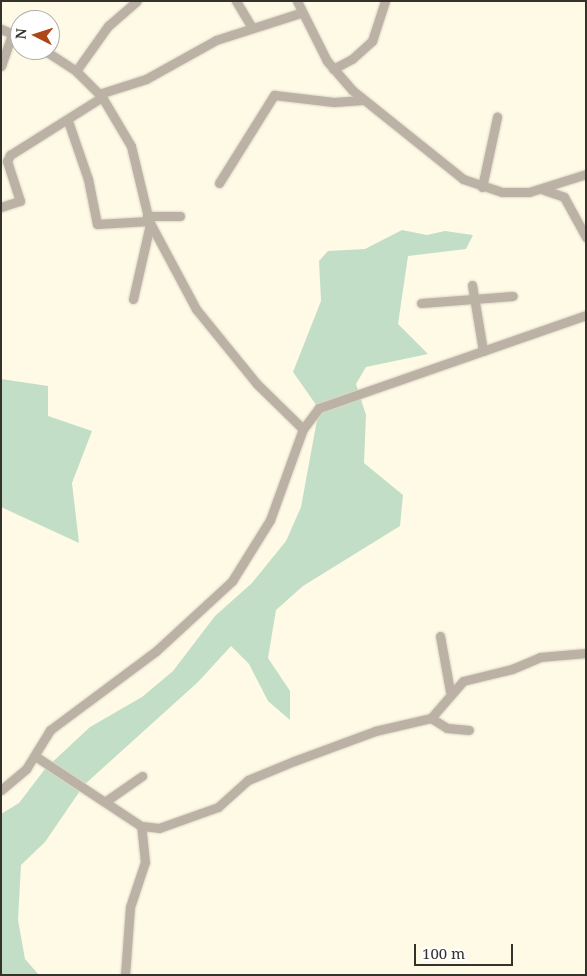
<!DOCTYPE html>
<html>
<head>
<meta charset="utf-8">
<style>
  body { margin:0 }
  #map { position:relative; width:587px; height:976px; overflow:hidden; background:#fefae6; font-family:"Noto Serif",serif }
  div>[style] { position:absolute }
  .green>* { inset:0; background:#c3dec6 }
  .roads { filter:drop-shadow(0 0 1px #dad6c4) drop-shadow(0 0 1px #dad6c4) }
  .minor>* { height:9px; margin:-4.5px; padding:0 4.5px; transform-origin:4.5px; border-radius:4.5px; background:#bbb1a5 }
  span { translate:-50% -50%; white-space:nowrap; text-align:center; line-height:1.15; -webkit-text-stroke:4.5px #fff; paint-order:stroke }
  .frame { position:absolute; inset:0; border:2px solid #34332b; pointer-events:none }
  .north { position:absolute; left:10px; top:10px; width:50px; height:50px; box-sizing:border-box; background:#fff; border:1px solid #aeadaa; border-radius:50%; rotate:275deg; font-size:14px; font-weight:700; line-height:20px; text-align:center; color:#34332b }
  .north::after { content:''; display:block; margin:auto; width:18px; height:22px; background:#ac4817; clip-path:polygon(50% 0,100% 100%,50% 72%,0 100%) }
  .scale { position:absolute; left:414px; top:944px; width:99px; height:22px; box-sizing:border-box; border:2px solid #34332b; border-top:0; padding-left:6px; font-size:15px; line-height:18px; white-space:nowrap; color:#34332b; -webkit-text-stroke:4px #fff; paint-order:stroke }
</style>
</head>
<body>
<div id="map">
  <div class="green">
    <i style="clip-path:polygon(402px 230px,427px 235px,445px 231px,473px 235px,466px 249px,408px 256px,398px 324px,428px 354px,366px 367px,356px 384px,366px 415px,364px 463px,403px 495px,400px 526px,303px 586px,276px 610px,268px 658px,290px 691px,290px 720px,268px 701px,249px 664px,231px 646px,198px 682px,84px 785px,45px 842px,21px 865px,18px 920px,25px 959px,39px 975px,1px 975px,1px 814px,19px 803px,45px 769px,90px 727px,142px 697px,173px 671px,215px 616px,252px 583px,286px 541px,301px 507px,319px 409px,293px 372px,321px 301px,319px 261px,328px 251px,365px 249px)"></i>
    <i style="clip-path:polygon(1px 379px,48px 386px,48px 416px,92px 431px,72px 483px,79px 543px,1px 507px)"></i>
  </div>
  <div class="roads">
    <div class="minor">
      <i style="left:236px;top:1px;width:29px;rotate:59deg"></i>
      <i style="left:297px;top:1px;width:67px;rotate:63.4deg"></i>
      <i style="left:327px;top:61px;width:38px;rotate:49deg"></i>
      <i style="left:352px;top:90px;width:142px;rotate:38.7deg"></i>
      <i style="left:463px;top:179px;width:41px;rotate:18.4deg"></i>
      <i style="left:502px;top:192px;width:27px"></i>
      <i style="left:529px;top:192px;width:60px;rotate:-17.5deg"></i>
      <i style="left:1px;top:29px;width:21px;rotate:23deg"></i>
      <i style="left:44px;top:50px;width:38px;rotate:33deg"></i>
      <i style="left:76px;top:71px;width:37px;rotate:45deg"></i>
      <i style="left:102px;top:97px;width:57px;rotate:59.4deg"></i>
      <i style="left:131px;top:146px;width:77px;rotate:76.5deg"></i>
      <i style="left:149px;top:221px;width:100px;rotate:61.9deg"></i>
      <i style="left:196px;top:309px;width:97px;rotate:50.9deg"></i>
      <i style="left:257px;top:384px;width:64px;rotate:44.4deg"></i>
      <i style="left:1px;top:66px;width:34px;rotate:-71deg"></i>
      <i style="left:333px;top:69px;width:21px;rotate:-28deg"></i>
      <i style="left:352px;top:59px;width:27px;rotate:-42deg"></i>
      <i style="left:372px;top:41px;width:42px;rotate:-72deg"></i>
      <i style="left:76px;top:71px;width:55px;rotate:-54.6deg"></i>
      <i style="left:108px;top:26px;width:38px;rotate:-41deg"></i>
      <i style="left:99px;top:94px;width:49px;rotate:-17.7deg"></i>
      <i style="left:146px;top:79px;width:80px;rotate:-29.1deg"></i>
      <i style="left:216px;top:40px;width:88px;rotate:-17.8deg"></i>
      <i style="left:68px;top:121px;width:61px;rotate:71deg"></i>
      <i style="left:88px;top:179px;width:46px;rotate:78.7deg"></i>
      <i style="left:97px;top:224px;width:52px;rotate:-3.3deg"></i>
      <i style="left:219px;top:183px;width:104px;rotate:-58deg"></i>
      <i style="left:274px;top:95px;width:60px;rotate:6.7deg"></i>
      <i style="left:334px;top:102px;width:29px;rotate:-4deg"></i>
      <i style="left:482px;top:187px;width:72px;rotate:-77.9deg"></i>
      <i style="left:544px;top:190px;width:21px;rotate:19deg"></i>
      <i style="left:564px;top:197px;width:46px;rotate:61.2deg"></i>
      <i style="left:1px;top:207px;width:20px;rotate:-18deg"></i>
      <i style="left:20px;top:201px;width:42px;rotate:-108deg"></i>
      <i style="left:7px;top:161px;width:7px;rotate:-63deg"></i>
      <i style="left:10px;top:155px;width:109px;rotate:-32.2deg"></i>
      <i style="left:147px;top:216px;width:33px"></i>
      <i style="left:472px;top:285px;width:67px;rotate:80.5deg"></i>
      <i style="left:133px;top:299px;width:77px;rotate:-77.2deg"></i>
      <i style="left:421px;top:303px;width:92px;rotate:-4.4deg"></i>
      <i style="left:440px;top:636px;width:56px;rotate:79.7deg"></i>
      <i style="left:431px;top:718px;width:19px;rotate:32deg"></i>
      <i style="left:447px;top:728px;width:22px;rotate:5deg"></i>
      <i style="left:35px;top:756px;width:127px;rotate:33.4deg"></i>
      <i style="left:141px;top:826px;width:18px;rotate:6deg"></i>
      <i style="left:159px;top:828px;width:63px;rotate:-19.6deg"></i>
      <i style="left:218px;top:807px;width:40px;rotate:-42deg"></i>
      <i style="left:248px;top:780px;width:50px;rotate:-22.4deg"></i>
      <i style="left:294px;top:761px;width:86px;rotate:-20.3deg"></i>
      <i style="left:375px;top:731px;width:57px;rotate:-13.1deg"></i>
      <i style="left:431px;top:718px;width:49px;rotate:-49.1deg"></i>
      <i style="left:463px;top:681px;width:50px;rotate:-13.8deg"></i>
      <i style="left:512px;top:669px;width:30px;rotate:-23deg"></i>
      <i style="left:540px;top:657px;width:46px;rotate:-5deg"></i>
      <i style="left:1px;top:790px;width:33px;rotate:-40deg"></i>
      <i style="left:26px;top:769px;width:46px;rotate:-58.4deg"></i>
      <i style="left:50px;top:730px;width:132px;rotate:-36.7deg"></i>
      <i style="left:156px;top:651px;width:103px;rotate:-42.6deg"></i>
      <i style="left:232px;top:581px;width:72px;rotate:-58.1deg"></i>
      <i style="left:270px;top:520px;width:97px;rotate:-70.1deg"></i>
      <i style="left:303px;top:429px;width:26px;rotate:-53deg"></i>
      <i style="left:319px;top:408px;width:283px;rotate:-19.2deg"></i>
      <i style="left:106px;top:801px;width:44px;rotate:-34.8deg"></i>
      <i style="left:125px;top:975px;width:68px;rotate:-85.8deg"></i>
      <i style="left:130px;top:907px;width:47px;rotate:-71.6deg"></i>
      <i style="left:145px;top:862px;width:36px;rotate:-96deg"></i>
    </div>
  </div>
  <div class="frame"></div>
  <div class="north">N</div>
  <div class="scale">100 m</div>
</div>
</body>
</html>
